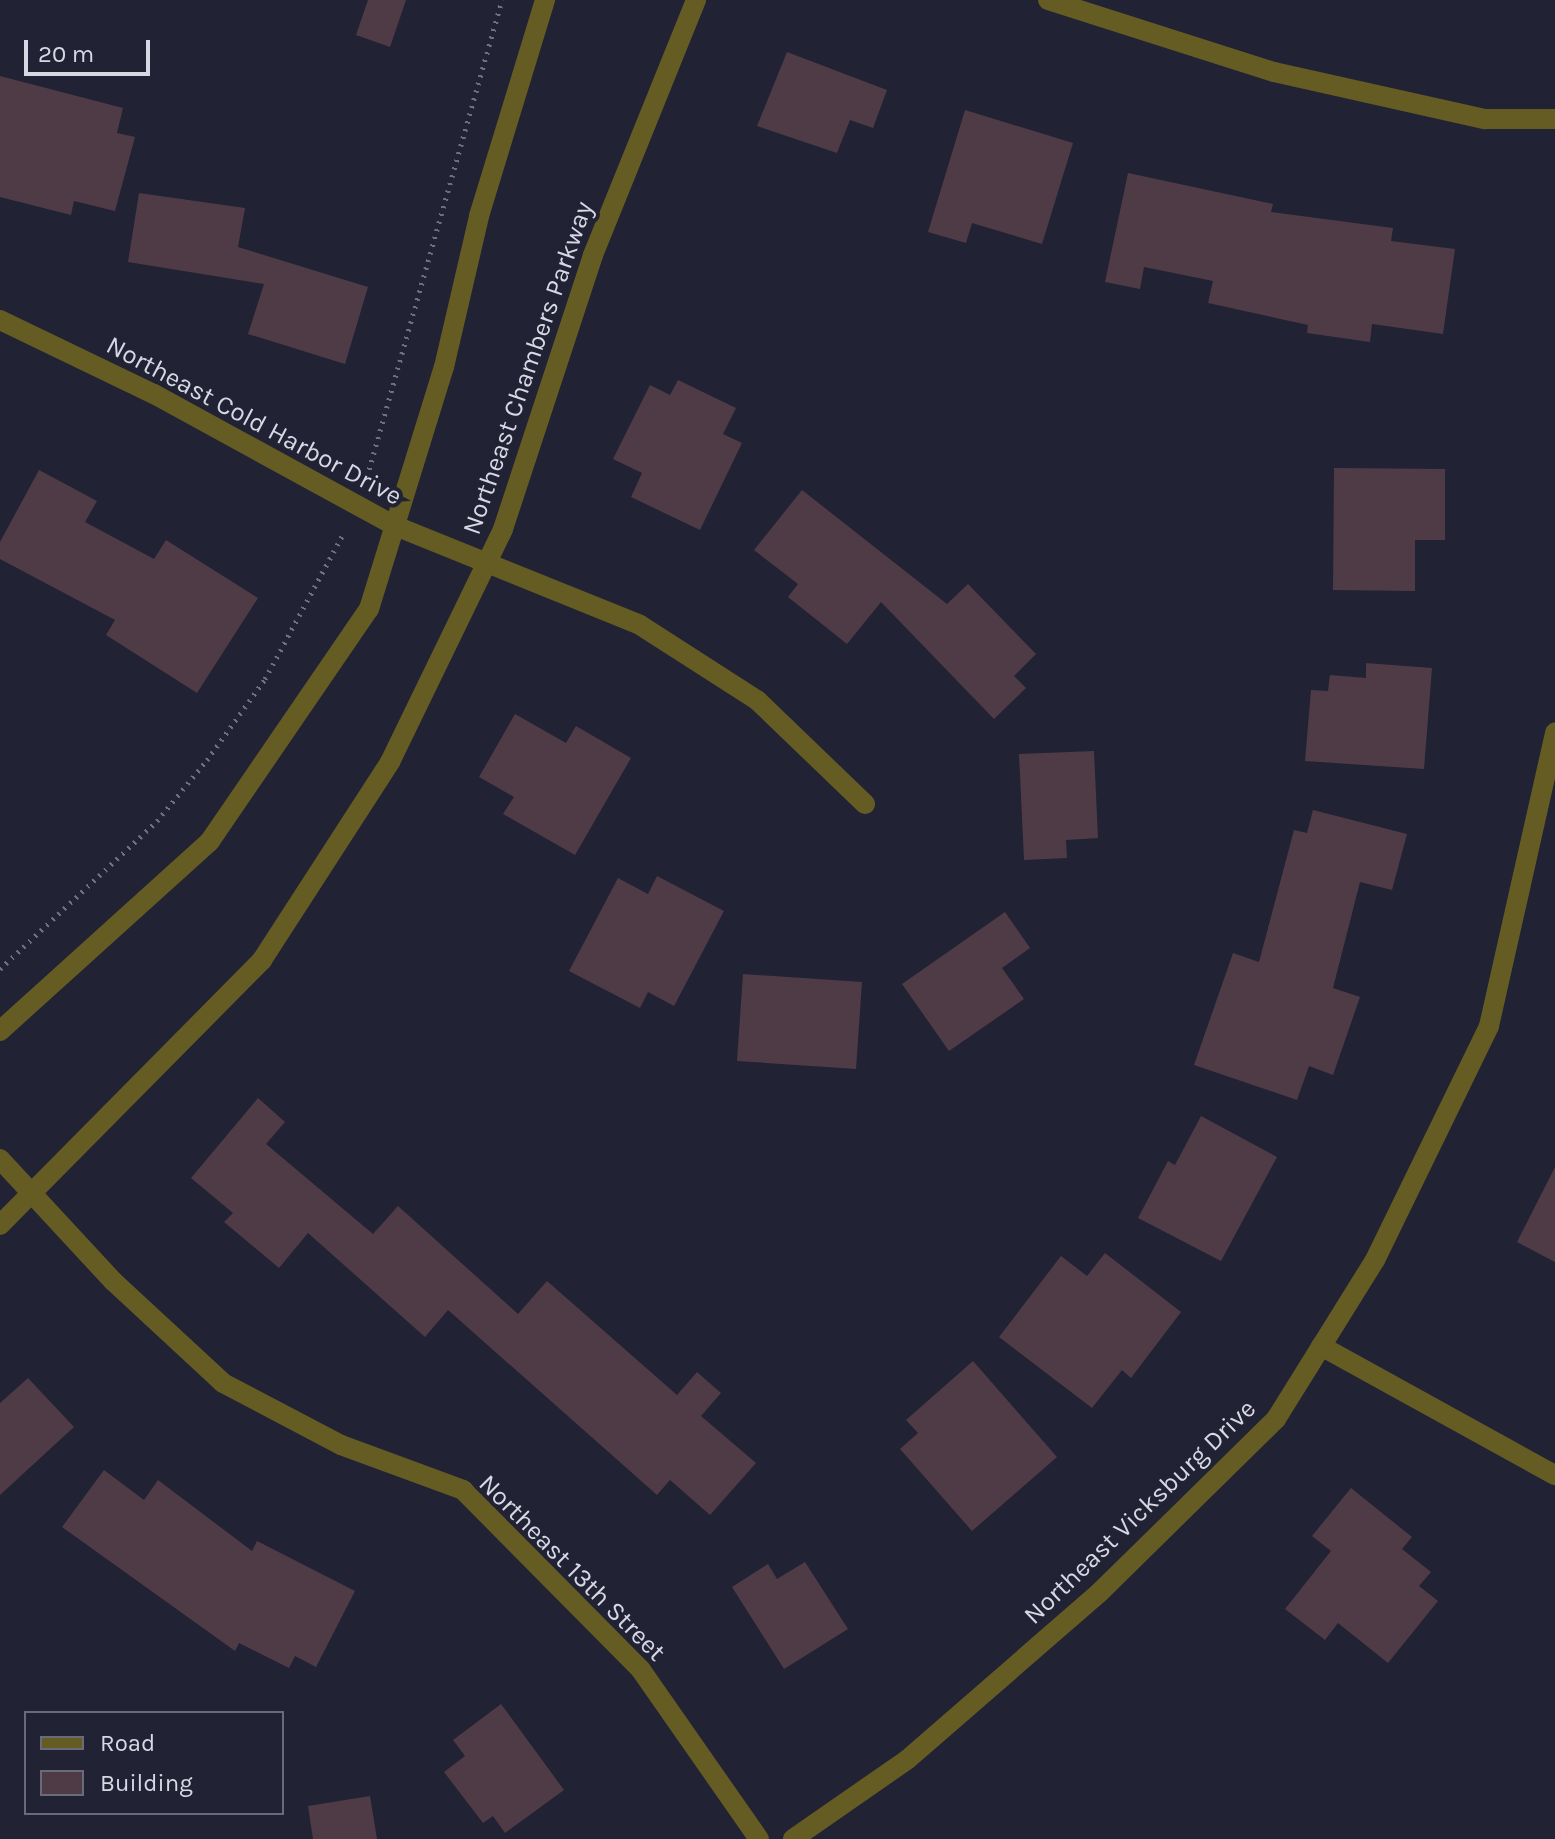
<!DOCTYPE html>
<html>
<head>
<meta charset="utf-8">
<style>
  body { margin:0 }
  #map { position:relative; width:1555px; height:1839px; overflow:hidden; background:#212234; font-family:Karla,sans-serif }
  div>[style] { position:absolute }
  .building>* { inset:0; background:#4f3b46 }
  .path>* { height:5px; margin-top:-2.5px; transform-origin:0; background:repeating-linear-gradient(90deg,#6f707f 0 2px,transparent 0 8px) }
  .minor>* { height:20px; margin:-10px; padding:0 10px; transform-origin:10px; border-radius:10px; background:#655c24 }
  span { translate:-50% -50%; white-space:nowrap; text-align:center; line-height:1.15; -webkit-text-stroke:8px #212234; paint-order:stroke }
  .street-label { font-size:26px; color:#d7d8e4 }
  .legend { position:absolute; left:24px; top:1711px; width:260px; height:104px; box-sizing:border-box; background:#212234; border:2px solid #6a6b7a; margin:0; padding:10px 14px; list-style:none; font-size:24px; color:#d7d8e4 }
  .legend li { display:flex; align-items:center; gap:16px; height:40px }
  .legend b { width:40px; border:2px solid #6a6b7a }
  .scale { position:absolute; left:24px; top:40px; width:126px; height:36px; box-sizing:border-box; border:4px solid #d7d8e4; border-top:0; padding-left:10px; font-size:24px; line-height:28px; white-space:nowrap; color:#d7d8e4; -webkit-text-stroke:6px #212234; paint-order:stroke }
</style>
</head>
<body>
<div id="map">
  <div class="building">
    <i style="clip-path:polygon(368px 0,406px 0,390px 47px,356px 35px)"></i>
    <i style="clip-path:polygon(787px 52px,887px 90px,873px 128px,850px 120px,837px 153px,757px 126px)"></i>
    <i style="clip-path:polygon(0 76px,123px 108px,117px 133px,135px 137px,115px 211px,74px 201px,71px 215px,0 197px)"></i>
    <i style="clip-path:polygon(965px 110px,1073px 143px,1042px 244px,972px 223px,966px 243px,928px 232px)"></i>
    <i style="clip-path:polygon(1128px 173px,1273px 204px,1271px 212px,1393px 228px,1391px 241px,1455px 249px,1443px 334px,1372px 324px,1370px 342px,1307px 333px,1308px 325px,1208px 303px,1213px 281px,1144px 267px,1140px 289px,1105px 282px)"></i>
    <i style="clip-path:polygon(139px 193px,245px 208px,238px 247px,368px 287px,345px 364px,248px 334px,264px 284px,128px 262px)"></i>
    <i style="clip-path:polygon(678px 380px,736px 408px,723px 434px,742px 443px,700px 530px,631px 497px,642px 473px,613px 459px,650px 385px,670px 395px)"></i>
    <i style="clip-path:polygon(1334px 468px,1445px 469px,1445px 540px,1415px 540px,1415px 591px,1333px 590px)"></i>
    <i style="clip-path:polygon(39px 470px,97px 501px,85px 522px,154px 559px,166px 540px,258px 598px,197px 693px,106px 635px,115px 620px,0 559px,0 542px)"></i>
    <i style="clip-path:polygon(802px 490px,947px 604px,968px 584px,1036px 654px,1014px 676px,1026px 688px,994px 719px,881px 602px,847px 644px,788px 597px,798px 584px,754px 550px)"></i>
    <i style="clip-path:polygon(1366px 663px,1432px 668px,1424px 769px,1305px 761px,1311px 690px,1328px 691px,1330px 675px,1366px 678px)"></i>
    <i style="clip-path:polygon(515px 714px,566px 743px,576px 726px,631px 758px,575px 855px,503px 814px,514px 797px,479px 777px)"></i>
    <i style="clip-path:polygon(1094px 751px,1098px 838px,1066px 840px,1067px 858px,1024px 860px,1019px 754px)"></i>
    <i style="clip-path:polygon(1313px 810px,1407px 834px,1392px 890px,1360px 882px,1333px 988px,1360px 997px,1333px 1075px,1309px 1066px,1297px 1100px,1194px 1065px,1233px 953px,1259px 962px,1294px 830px,1307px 833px)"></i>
    <i style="clip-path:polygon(657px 876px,724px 911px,674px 1006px,648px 992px,640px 1008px,569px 971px,618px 878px,648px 894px)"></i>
    <i style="clip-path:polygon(1005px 912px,1030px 948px,1002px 968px,1024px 999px,949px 1051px,902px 984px)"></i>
    <i style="clip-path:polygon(743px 974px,862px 982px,856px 1069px,737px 1061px)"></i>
    <i style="clip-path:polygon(258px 1098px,285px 1122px,266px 1144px,373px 1234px,398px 1206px,518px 1314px,547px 1281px,677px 1395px,697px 1372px,721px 1393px,701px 1416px,756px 1463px,710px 1515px,670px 1480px,657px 1495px,448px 1310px,425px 1337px,308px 1233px,279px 1268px,224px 1222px,233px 1213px,191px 1178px)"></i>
    <i style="clip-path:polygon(1201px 1116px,1277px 1157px,1221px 1261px,1138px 1218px,1168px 1161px,1175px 1165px)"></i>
    <i style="clip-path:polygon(1555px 1167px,1555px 1262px,1517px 1242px)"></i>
    <i style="clip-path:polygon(1105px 1253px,1181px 1312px,1131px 1378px,1122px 1370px,1092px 1408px,999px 1337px,1061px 1256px,1087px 1276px)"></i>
    <i style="clip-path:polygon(973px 1361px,1057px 1457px,972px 1531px,900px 1449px,918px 1433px,906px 1420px)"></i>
    <i style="clip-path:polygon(28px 1378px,74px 1427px,0 1495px,0 1403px)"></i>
    <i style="clip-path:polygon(104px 1470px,144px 1500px,158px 1480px,252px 1551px,257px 1541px,355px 1591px,316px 1667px,295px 1656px,289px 1668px,239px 1643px,235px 1651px,62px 1527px)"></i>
    <i style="clip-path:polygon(1351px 1488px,1412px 1537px,1402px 1549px,1431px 1572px,1419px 1586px,1438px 1601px,1388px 1663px,1338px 1623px,1325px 1640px,1285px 1609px,1331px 1551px,1312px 1536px)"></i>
    <i style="clip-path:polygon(805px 1562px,848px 1629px,784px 1669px,732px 1587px,768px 1564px,777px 1579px)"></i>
    <i style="clip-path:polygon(501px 1704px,564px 1790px,505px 1833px,493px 1816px,483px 1823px,444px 1772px,465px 1756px,453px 1740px)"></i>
    <i style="clip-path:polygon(370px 1796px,377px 1839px,313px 1839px,308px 1806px)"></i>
  </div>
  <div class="path">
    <i style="left:367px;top:477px;width:496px;rotate:-74.2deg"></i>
    <i style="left:0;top:969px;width:216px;rotate:-43.3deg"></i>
    <i style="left:157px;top:821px;width:79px;rotate:-50.7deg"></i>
    <i style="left:207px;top:760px;width:100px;rotate:-54.4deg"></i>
    <i style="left:265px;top:679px;width:165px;rotate:-61.7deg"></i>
  </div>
  <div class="minor">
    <i style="left:1048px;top:0;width:237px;rotate:17.7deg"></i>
    <i style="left:1274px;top:72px;width:216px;rotate:12.6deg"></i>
    <i style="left:1485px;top:119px;width:70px"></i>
    <i style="left:0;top:320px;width:171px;rotate:25.7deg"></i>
    <i style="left:154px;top:394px;width:273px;rotate:28.7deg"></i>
    <i style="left:393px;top:525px;width:266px;rotate:22deg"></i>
    <i style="left:640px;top:625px;width:139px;rotate:32.7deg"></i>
    <i style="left:757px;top:700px;width:150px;rotate:43.9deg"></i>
    <i style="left:0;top:1031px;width:283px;rotate:-42.1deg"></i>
    <i style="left:210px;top:841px;width:281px;rotate:-55.6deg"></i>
    <i style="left:369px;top:609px;width:253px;rotate:-72.8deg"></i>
    <i style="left:444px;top:367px;width:155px;rotate:-76.9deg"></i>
    <i style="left:479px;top:216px;width:226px;rotate:-73deg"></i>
    <i style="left:0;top:1159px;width:166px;rotate:47.2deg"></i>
    <i style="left:113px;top:1281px;width:150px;rotate:42.8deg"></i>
    <i style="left:223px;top:1383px;width:133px;rotate:27.7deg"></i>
    <i style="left:341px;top:1445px;width:130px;rotate:20.2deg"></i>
    <i style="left:463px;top:1490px;width:253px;rotate:45.3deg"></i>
    <i style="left:641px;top:1670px;width:206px;rotate:55.1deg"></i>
    <i style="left:0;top:1225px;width:373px;rotate:-45.3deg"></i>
    <i style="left:262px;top:960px;width:236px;rotate:-57.1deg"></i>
    <i style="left:390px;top:762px;width:259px;rotate:-64.1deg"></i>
    <i style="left:503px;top:529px;width:288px;rotate:-71.8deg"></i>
    <i style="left:593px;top:255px;width:275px;rotate:-68deg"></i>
    <i style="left:1321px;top:1346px;width:267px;rotate:28.9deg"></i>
    <i style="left:793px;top:1839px;width:140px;rotate:-34.8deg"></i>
    <i style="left:908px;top:1759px;width:254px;rotate:-41deg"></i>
    <i style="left:1100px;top:1592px;width:247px;rotate:-44.5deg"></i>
    <i style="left:1276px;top:1419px;width:187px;rotate:-58.1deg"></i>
    <i style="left:1375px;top:1260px;width:260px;rotate:-64deg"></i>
    <i style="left:1489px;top:1026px;width:301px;rotate:-77.3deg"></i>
  </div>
  <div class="street-label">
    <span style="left:528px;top:368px;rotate:-71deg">Northeast Chambers Parkway</span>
    <span style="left:254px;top:421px;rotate:28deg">Northeast Cold Harbor Drive</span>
    <span style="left:1140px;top:1512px;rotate:-44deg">Northeast Vicksburg Drive</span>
    <span style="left:572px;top:1568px;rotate:45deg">Northeast 13th Street</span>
  </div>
  <ul class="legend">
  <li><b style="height:10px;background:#655c24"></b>Road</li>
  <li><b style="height:22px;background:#4f3b46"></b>Building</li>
  </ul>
  <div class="scale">20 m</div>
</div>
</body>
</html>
